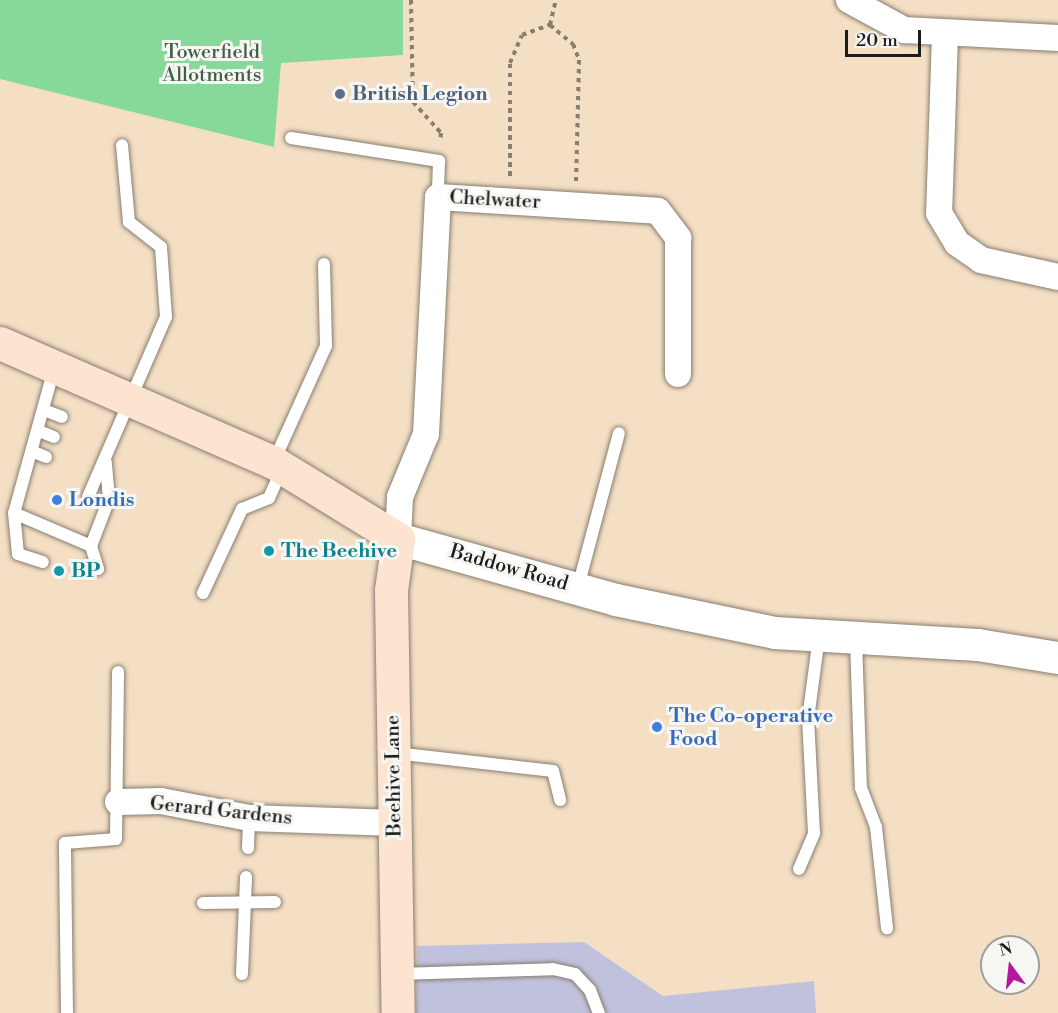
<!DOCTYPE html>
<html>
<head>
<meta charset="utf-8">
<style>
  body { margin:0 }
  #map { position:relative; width:1058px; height:1013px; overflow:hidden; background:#f4dfc5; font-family:"Libre Bodoni",serif }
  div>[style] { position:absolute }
  .industrial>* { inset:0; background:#c0c2dd }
  .green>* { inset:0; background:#86d99a }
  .path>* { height:4px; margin-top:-2px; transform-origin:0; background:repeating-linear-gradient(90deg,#887e70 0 4.5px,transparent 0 9px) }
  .roads { filter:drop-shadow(0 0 2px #887e70) drop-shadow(0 0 2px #887e70) }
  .service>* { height:12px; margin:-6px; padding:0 6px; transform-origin:6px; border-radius:6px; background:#fff }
  .minor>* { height:26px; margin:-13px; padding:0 13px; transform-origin:13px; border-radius:13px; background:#fff }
  .tertiary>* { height:32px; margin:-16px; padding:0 16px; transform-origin:16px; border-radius:16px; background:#fff }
  .secondary>* { height:33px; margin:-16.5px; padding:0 16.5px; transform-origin:16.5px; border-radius:16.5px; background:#fde4d1 }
  .dots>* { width:16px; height:16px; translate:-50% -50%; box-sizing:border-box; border:3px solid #f6f6f2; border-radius:50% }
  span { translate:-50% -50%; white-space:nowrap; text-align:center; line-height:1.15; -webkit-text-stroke:6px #f6f6f2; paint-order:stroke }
  .park-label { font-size:20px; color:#415e48 }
  .service-label { font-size:20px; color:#4e5e75; font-weight:700 }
  .left { translate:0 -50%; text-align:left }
  .street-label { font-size:20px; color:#1c1c1c }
  .shop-label { font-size:20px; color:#366cbe; font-weight:700 }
  .culture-label { font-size:20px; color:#0d838f; font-weight:700 }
  .north { position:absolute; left:980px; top:935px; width:60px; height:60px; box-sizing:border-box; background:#f6f6f2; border:2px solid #9f9f9c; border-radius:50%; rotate:345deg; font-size:16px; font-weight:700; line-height:24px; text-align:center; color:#1c1c1c }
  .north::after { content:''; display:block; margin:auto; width:21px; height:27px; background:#b5179e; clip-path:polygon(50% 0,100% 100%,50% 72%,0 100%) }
  .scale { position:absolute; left:845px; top:30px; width:76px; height:27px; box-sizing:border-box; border:3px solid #1c1c1c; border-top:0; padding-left:8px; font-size:18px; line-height:21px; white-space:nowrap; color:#1c1c1c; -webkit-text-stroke:4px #f6f6f2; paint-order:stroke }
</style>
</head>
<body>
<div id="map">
  <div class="industrial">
    <i style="clip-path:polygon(584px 942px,663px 996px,814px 981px,816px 1013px,416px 1013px,417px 946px)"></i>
  </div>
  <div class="green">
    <i style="clip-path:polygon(0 0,403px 0,403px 55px,281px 63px,274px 147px,0 79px)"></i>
  </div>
  <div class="path">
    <i style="left:411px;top:0;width:102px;rotate:88.9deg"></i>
    <i style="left:413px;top:102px;width:42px;rotate:47.9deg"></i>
    <i style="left:441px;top:133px;width:9px;rotate:96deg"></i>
    <i style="left:550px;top:25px;width:26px;rotate:-77deg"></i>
    <i style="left:510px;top:176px;width:113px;rotate:-90deg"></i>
    <i style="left:510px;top:63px;width:30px;rotate:-67deg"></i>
    <i style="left:522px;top:35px;width:30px;rotate:-20deg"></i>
    <i style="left:550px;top:25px;width:30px;rotate:40deg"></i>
    <i style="left:573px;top:44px;width:17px;rotate:69deg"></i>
    <i style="left:579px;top:60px;width:121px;rotate:91.4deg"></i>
  </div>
  <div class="roads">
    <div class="service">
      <i style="left:291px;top:138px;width:150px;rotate:8.8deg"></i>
      <i style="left:439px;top:161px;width:36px;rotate:92deg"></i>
      <i style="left:54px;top:369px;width:149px;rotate:105.5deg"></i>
      <i style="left:14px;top:513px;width:84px;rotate:23.2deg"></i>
      <i style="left:91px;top:546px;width:50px;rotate:-69deg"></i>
      <i style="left:109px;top:499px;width:37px;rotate:-95deg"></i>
      <i style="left:44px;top:410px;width:19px;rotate:21deg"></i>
      <i style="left:39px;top:431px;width:16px;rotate:22deg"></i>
      <i style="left:34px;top:452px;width:13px;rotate:23deg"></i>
      <i style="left:274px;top:461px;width:126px;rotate:-65.7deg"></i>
      <i style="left:326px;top:346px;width:82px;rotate:-91.4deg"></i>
      <i style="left:88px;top:497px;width:196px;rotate:-66.6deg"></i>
      <i style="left:166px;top:317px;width:70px;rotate:-94.1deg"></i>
      <i style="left:161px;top:247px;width:41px;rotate:-142deg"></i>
      <i style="left:129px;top:222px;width:77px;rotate:-95.2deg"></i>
      <i style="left:14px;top:513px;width:41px;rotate:84.4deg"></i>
      <i style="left:18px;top:554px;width:26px;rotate:18deg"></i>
      <i style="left:79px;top:570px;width:19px;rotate:-3deg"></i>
      <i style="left:98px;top:569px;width:24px;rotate:-107deg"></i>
      <i style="left:578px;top:587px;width:159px;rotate:-75.1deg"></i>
      <i style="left:203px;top:593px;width:93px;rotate:-65.1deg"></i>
      <i style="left:242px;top:509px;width:29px;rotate:-22deg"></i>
      <i style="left:269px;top:498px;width:32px;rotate:-66deg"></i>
      <i style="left:856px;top:640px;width:148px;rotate:88.1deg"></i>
      <i style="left:861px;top:788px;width:42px;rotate:69deg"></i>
      <i style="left:876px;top:827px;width:102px;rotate:83.8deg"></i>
      <i style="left:395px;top:753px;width:159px;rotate:6.5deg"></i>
      <i style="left:553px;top:771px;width:30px;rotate:76deg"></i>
      <i style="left:248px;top:848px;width:30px;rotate:-88deg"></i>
      <i style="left:799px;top:869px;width:39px;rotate:-67deg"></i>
      <i style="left:814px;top:833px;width:114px;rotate:-93deg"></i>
      <i style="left:808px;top:719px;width:83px;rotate:-82.4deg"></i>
      <i style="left:203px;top:903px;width:72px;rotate:-0.8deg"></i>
      <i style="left:242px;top:974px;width:97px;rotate:-87.6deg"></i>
      <i style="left:398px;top:974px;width:155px;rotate:-1.8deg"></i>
      <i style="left:553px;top:969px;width:23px;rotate:13deg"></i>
      <i style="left:575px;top:974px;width:22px;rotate:47deg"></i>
      <i style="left:590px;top:990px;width:25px;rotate:69deg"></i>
      <i style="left:67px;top:1013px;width:170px;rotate:-90.7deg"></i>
      <i style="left:65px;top:843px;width:51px;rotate:-4.5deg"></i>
      <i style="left:116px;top:839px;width:167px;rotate:-89.3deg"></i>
    </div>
    <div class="minor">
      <i style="left:849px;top:0;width:63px;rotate:28.6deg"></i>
      <i style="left:904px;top:30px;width:154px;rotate:3deg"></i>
      <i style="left:945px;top:35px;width:178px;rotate:91.9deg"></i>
      <i style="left:939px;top:213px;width:35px;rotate:59deg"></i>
      <i style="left:957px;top:243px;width:29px;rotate:35deg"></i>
      <i style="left:981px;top:260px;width:79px;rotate:12.4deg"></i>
      <i style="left:398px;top:539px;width:42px;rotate:-87.3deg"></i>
      <i style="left:400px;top:497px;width:68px;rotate:-67.6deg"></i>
      <i style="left:426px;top:434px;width:237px;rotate:-87.1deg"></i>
      <i style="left:438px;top:197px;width:220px;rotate:3.6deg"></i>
      <i style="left:658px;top:211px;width:34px;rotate:53deg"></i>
      <i style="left:678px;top:238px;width:136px;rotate:90deg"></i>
      <i style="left:118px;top:802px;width:43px;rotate:-1.3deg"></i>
      <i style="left:161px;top:801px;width:90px;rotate:10.9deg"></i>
      <i style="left:249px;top:818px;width:146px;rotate:2deg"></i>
    </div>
    <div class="tertiary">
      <i style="left:398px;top:539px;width:226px;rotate:15.6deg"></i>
      <i style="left:616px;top:600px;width:162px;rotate:11.7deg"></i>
      <i style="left:775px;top:633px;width:203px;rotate:3.4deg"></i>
      <i style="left:978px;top:645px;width:81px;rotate:9.2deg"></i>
    </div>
    <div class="secondary">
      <i style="left:0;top:343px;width:298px;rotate:23.6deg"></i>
      <i style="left:273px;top:462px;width:147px;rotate:31.6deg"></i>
      <i style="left:398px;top:539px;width:51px;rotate:97.8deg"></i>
      <i style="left:391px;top:590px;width:423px;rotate:89.1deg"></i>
    </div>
  </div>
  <div class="dots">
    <i style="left:340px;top:94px;background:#5c6f8a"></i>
    <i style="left:57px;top:500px;background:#3f7fe0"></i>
    <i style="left:269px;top:551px;background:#0f9aa8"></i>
    <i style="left:59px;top:571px;background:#0f9aa8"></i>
    <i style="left:657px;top:727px;background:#3f7fe0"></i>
  </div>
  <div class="park-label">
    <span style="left:212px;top:64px">Towerfield<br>Allotments</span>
  </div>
  <div class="service-label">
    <span class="left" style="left:352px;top:94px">British Legion</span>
  </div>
  <div class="street-label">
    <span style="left:495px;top:200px;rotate:3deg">Chelwater</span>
    <span style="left:509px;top:568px;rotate:16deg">Baddow Road</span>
    <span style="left:394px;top:776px;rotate:-91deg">Beehive Lane</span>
    <span style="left:221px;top:811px;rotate:6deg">Gerard Gardens</span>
  </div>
  <div class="shop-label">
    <span class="left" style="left:69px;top:500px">Londis</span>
    <span class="left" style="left:669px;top:728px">The Co-operative<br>Food</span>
  </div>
  <div class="culture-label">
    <span class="left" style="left:281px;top:551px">The Beehive</span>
    <span class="left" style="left:71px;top:571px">BP</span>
  </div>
  <div class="north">N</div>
  <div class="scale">20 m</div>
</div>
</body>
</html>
